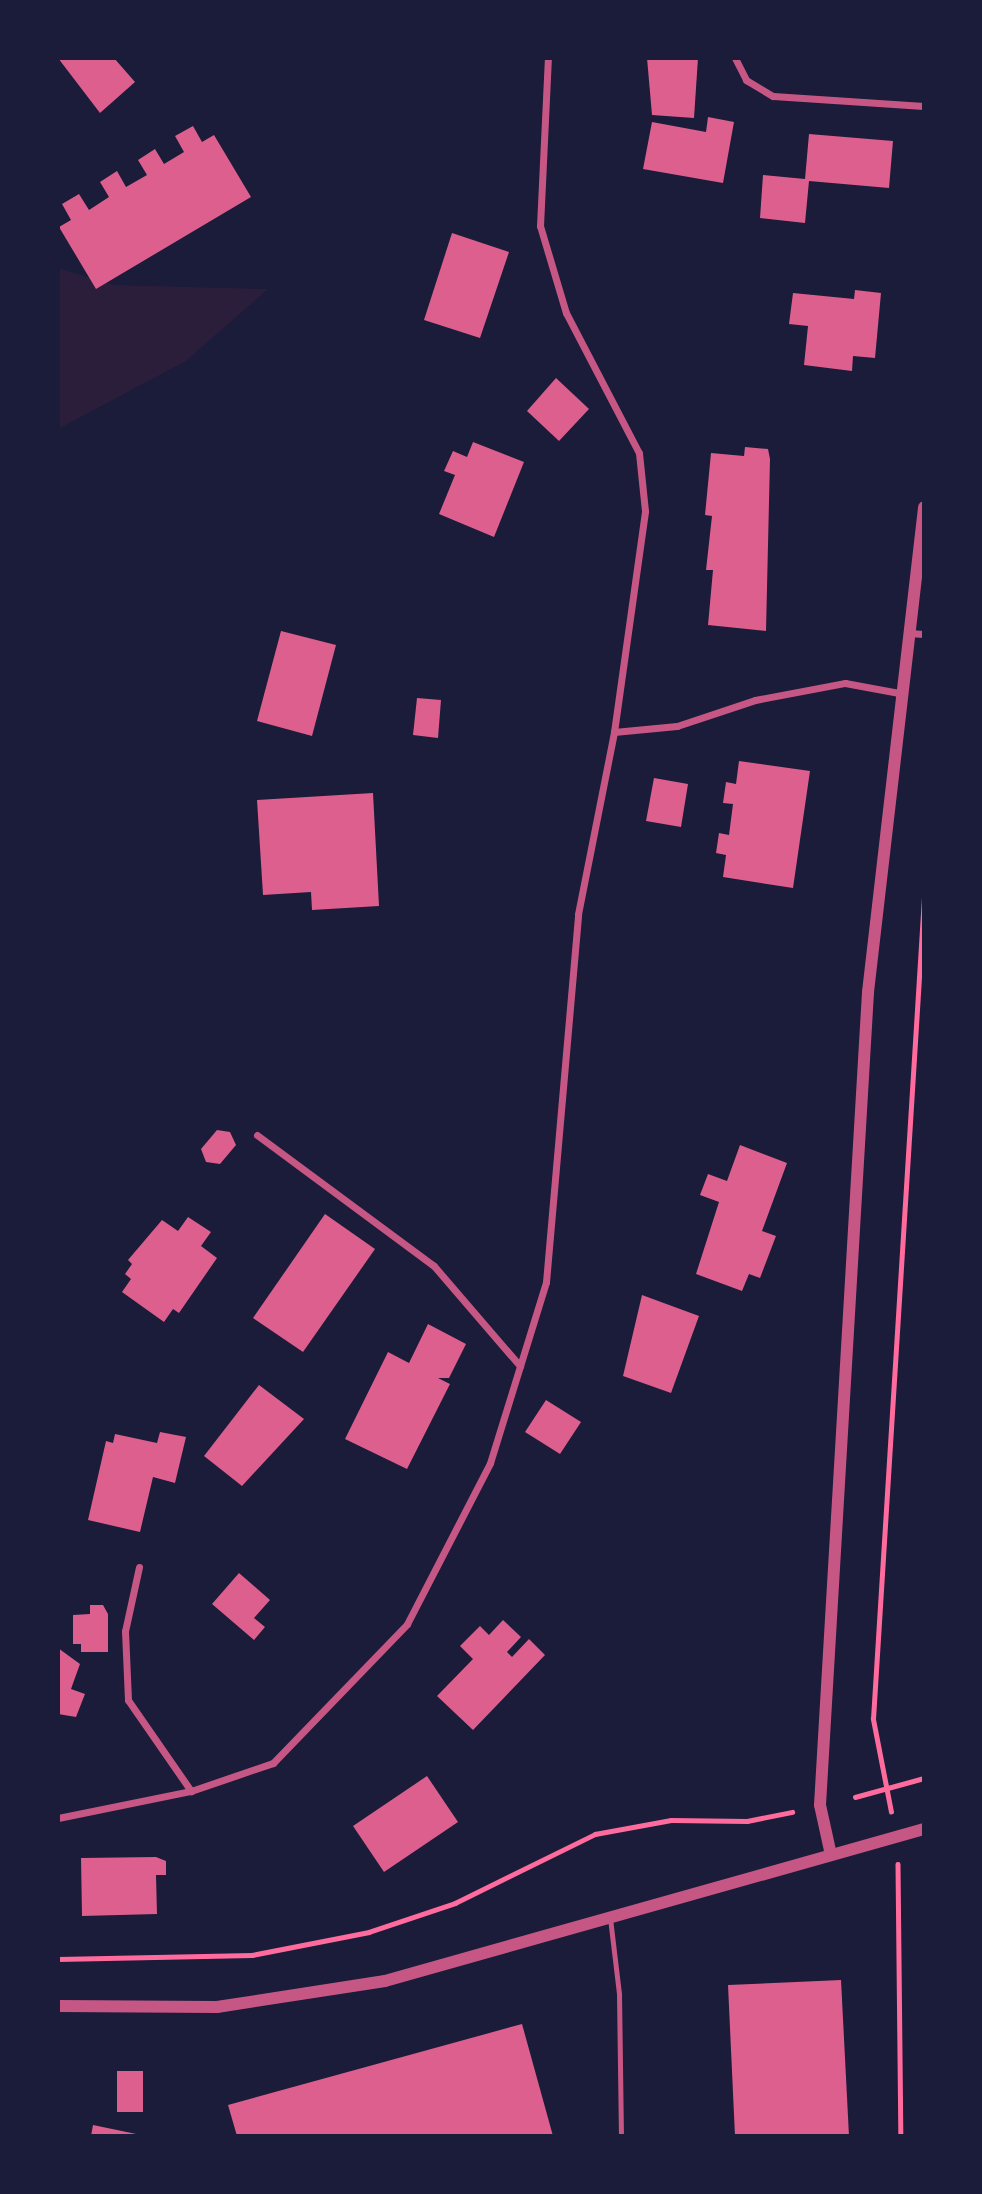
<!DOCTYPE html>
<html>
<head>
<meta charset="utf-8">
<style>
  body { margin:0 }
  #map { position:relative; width:982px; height:2194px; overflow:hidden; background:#1b1b3a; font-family:"Asap Condensed",sans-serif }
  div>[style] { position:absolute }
  .green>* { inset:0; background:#2a1e3b }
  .building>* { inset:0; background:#dd5f8e }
  .path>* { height:4.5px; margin:-2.25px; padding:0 2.25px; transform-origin:2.25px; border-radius:2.25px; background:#ff6b9d }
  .service>* { height:5px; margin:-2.5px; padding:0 2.5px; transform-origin:2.5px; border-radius:2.5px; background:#c65784 }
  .minor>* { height:7px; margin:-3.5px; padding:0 3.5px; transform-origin:3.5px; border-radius:3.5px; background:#c65784 }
  .tertiary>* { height:12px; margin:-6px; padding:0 6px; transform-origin:6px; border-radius:6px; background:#c65784 }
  span { translate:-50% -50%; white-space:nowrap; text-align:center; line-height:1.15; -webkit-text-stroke:5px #1b1b3a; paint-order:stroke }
  .frame { position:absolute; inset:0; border:60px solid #1b1b3a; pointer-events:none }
</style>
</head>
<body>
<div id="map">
  <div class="green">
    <i style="clip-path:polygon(58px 268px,114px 285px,268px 289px,186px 361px,58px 429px)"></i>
  </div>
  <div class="building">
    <i style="clip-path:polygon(58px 58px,114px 58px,135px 82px,100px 113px)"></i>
    <i style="clip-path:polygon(647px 58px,698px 58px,694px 118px,652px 115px)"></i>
    <i style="clip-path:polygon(708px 117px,734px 122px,723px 183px,643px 169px,652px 122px,706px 132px)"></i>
    <i style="clip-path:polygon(193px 126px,202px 142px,214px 135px,251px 197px,96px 289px,59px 227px,71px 220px,62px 204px,79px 194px,89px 210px,109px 197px,100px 182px,117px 171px,126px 187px,147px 175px,138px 160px,155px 149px,164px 164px,184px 152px,175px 136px)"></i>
    <i style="clip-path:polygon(809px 134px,893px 141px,889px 188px,809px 181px,805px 223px,760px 218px,763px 175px,805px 179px)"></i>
    <i style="clip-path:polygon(452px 233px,509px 252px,480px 338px,424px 320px)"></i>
    <i style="clip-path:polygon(855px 290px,881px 293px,875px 358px,853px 356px,852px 371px,804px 365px,808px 326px,789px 324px,793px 293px,854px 299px)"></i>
    <i style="clip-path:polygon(556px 378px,589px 409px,559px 441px,527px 411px)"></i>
    <i style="clip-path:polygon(473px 442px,524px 462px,494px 537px,439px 514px,455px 475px,444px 471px,453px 451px,467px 457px)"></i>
    <i style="clip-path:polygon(745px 447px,768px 449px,770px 459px,766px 631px,708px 625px,713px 570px,706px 570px,712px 516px,705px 515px,711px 453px,744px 456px)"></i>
    <i style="clip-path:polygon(281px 631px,336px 645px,312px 736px,257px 721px)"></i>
    <i style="clip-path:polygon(417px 698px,441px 700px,438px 738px,413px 735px)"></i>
    <i style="clip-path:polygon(739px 761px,810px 771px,793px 888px,723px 877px,726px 855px,716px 853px,719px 833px,729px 835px,733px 804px,723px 803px,726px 782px,736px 784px)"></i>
    <i style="clip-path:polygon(654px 778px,688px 784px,681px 827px,646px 821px)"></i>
    <i style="clip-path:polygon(373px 793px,379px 906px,312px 910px,311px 892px,263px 895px,257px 800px)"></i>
    <i style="clip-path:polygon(217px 1130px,230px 1132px,236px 1145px,220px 1164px,206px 1162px,201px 1149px)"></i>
    <i style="clip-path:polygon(740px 1145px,787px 1163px,762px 1231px,776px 1236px,760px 1278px,749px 1274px,742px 1291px,696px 1274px,719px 1202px,700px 1195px,708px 1174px,727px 1181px)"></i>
    <i style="clip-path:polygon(325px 1214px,375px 1249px,303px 1352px,253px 1318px)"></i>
    <i style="clip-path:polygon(188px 1217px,211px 1232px,201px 1246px,217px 1258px,179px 1313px,173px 1309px,164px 1322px,122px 1292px,131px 1279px,125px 1274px,132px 1264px,128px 1260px,162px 1220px,178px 1231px)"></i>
    <i style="clip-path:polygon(642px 1295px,699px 1316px,671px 1393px,623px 1376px)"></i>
    <i style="clip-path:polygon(428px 1324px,466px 1344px,449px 1378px,438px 1378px,450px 1384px,407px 1469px,345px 1439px,388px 1352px,409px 1363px)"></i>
    <i style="clip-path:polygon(259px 1385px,304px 1419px,242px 1486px,204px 1456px)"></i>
    <i style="clip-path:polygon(546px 1400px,581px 1422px,560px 1454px,525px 1432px)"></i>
    <i style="clip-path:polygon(160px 1432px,186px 1437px,175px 1483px,153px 1477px,140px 1532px,88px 1520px,106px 1441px,113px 1443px,115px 1434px,157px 1443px)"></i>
    <i style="clip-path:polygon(239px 1573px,270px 1600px,254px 1618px,265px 1627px,254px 1640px,212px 1604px)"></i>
    <i style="clip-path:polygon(90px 1605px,103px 1605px,108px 1614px,108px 1652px,81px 1652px,81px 1644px,73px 1644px,73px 1615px,90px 1614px)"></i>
    <i style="clip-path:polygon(503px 1620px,521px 1637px,507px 1652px,512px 1657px,529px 1639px,545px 1655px,473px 1730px,437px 1696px,473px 1659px,460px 1646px,480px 1626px,489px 1635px)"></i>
    <i style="clip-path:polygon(58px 1648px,80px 1664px,71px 1689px,85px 1694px,76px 1717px,58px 1714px)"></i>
    <i style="clip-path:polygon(427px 1776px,458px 1822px,384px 1872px,353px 1826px)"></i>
    <i style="clip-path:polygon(156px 1857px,166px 1861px,166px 1875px,156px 1875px,157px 1914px,82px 1916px,81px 1858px)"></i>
    <i style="clip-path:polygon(841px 1980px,849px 2136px,735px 2136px,728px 1985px)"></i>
    <i style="clip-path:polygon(522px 2024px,553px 2136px,237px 2136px,228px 2105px)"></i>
    <i style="clip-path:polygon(117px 2071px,143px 2071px,143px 2112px,117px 2112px)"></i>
    <i style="clip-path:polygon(93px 2125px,141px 2135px,141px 2136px,91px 2136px)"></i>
  </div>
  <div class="path">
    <i style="left:855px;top:1797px;width:72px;rotate:-15.4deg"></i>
    <i style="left:891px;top:1812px;width:95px;rotate:-101deg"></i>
    <i style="left:873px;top:1719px;width:825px;rotate:-86.45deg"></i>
    <i style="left:898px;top:1864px;width:272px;rotate:89.4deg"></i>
    <i style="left:58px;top:1959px;width:194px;rotate:-1.2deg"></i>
    <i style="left:252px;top:1955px;width:119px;rotate:-11.1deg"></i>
    <i style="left:369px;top:1932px;width:91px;rotate:-18.6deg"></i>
    <i style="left:455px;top:1903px;width:156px;rotate:-26.2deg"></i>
    <i style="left:595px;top:1834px;width:77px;rotate:-10.4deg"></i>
    <i style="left:671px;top:1820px;width:76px;rotate:0.8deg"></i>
    <i style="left:747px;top:1821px;width:46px;rotate:-11.3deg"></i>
  </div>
  <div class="service">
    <i style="left:610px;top:1918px;width:77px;rotate:83.2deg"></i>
    <i style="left:619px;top:1994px;width:142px;rotate:89.2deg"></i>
  </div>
  <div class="minor">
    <i style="left:735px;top:58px;width:25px;rotate:63deg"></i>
    <i style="left:746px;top:80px;width:31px;rotate:31deg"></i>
    <i style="left:773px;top:96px;width:151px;rotate:3.8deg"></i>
    <i style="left:908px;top:633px;width:16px;rotate:4deg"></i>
    <i style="left:614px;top:732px;width:63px;rotate:-5.4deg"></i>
    <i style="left:677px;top:726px;width:82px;rotate:-18.4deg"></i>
    <i style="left:755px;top:700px;width:92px;rotate:-10.7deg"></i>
    <i style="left:845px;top:683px;width:55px;rotate:10.5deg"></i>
    <i style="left:257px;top:1135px;width:220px;rotate:36.5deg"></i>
    <i style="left:434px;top:1266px;width:132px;rotate:49.3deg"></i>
    <i style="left:139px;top:1567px;width:66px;rotate:102.3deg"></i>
    <i style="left:125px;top:1631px;width:69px;rotate:87.5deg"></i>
    <i style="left:128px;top:1700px;width:111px;rotate:55.3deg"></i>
    <i style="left:58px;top:1818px;width:136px;rotate:-11.5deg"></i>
    <i style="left:191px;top:1791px;width:87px;rotate:-18.9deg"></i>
    <i style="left:273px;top:1763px;width:193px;rotate:-46deg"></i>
    <i style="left:407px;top:1624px;width:181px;rotate:-62.7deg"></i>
    <i style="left:490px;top:1463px;width:189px;rotate:-72.8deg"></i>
    <i style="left:546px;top:1282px;width:369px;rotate:-85deg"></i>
    <i style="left:578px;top:914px;width:186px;rotate:-78.8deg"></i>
    <i style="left:614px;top:732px;width:223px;rotate:-82deg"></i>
    <i style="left:645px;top:511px;width:58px;rotate:-95.9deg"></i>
    <i style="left:639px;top:453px;width:158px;rotate:-117.5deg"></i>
    <i style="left:566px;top:313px;width:91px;rotate:-106.6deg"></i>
    <i style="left:540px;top:226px;width:168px;rotate:-87.3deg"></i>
  </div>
  <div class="tertiary">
    <i style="left:831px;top:1855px;width:51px;rotate:-102.4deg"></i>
    <i style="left:820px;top:1805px;width:814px;rotate:-86.62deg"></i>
    <i style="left:868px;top:992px;width:488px;rotate:-83.4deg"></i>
    <i style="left:58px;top:2006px;width:159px;rotate:0.4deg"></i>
    <i style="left:217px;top:2007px;width:170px;rotate:-8.8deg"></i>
    <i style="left:385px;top:1981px;width:560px;rotate:-15.75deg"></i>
  </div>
  <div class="frame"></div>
</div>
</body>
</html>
